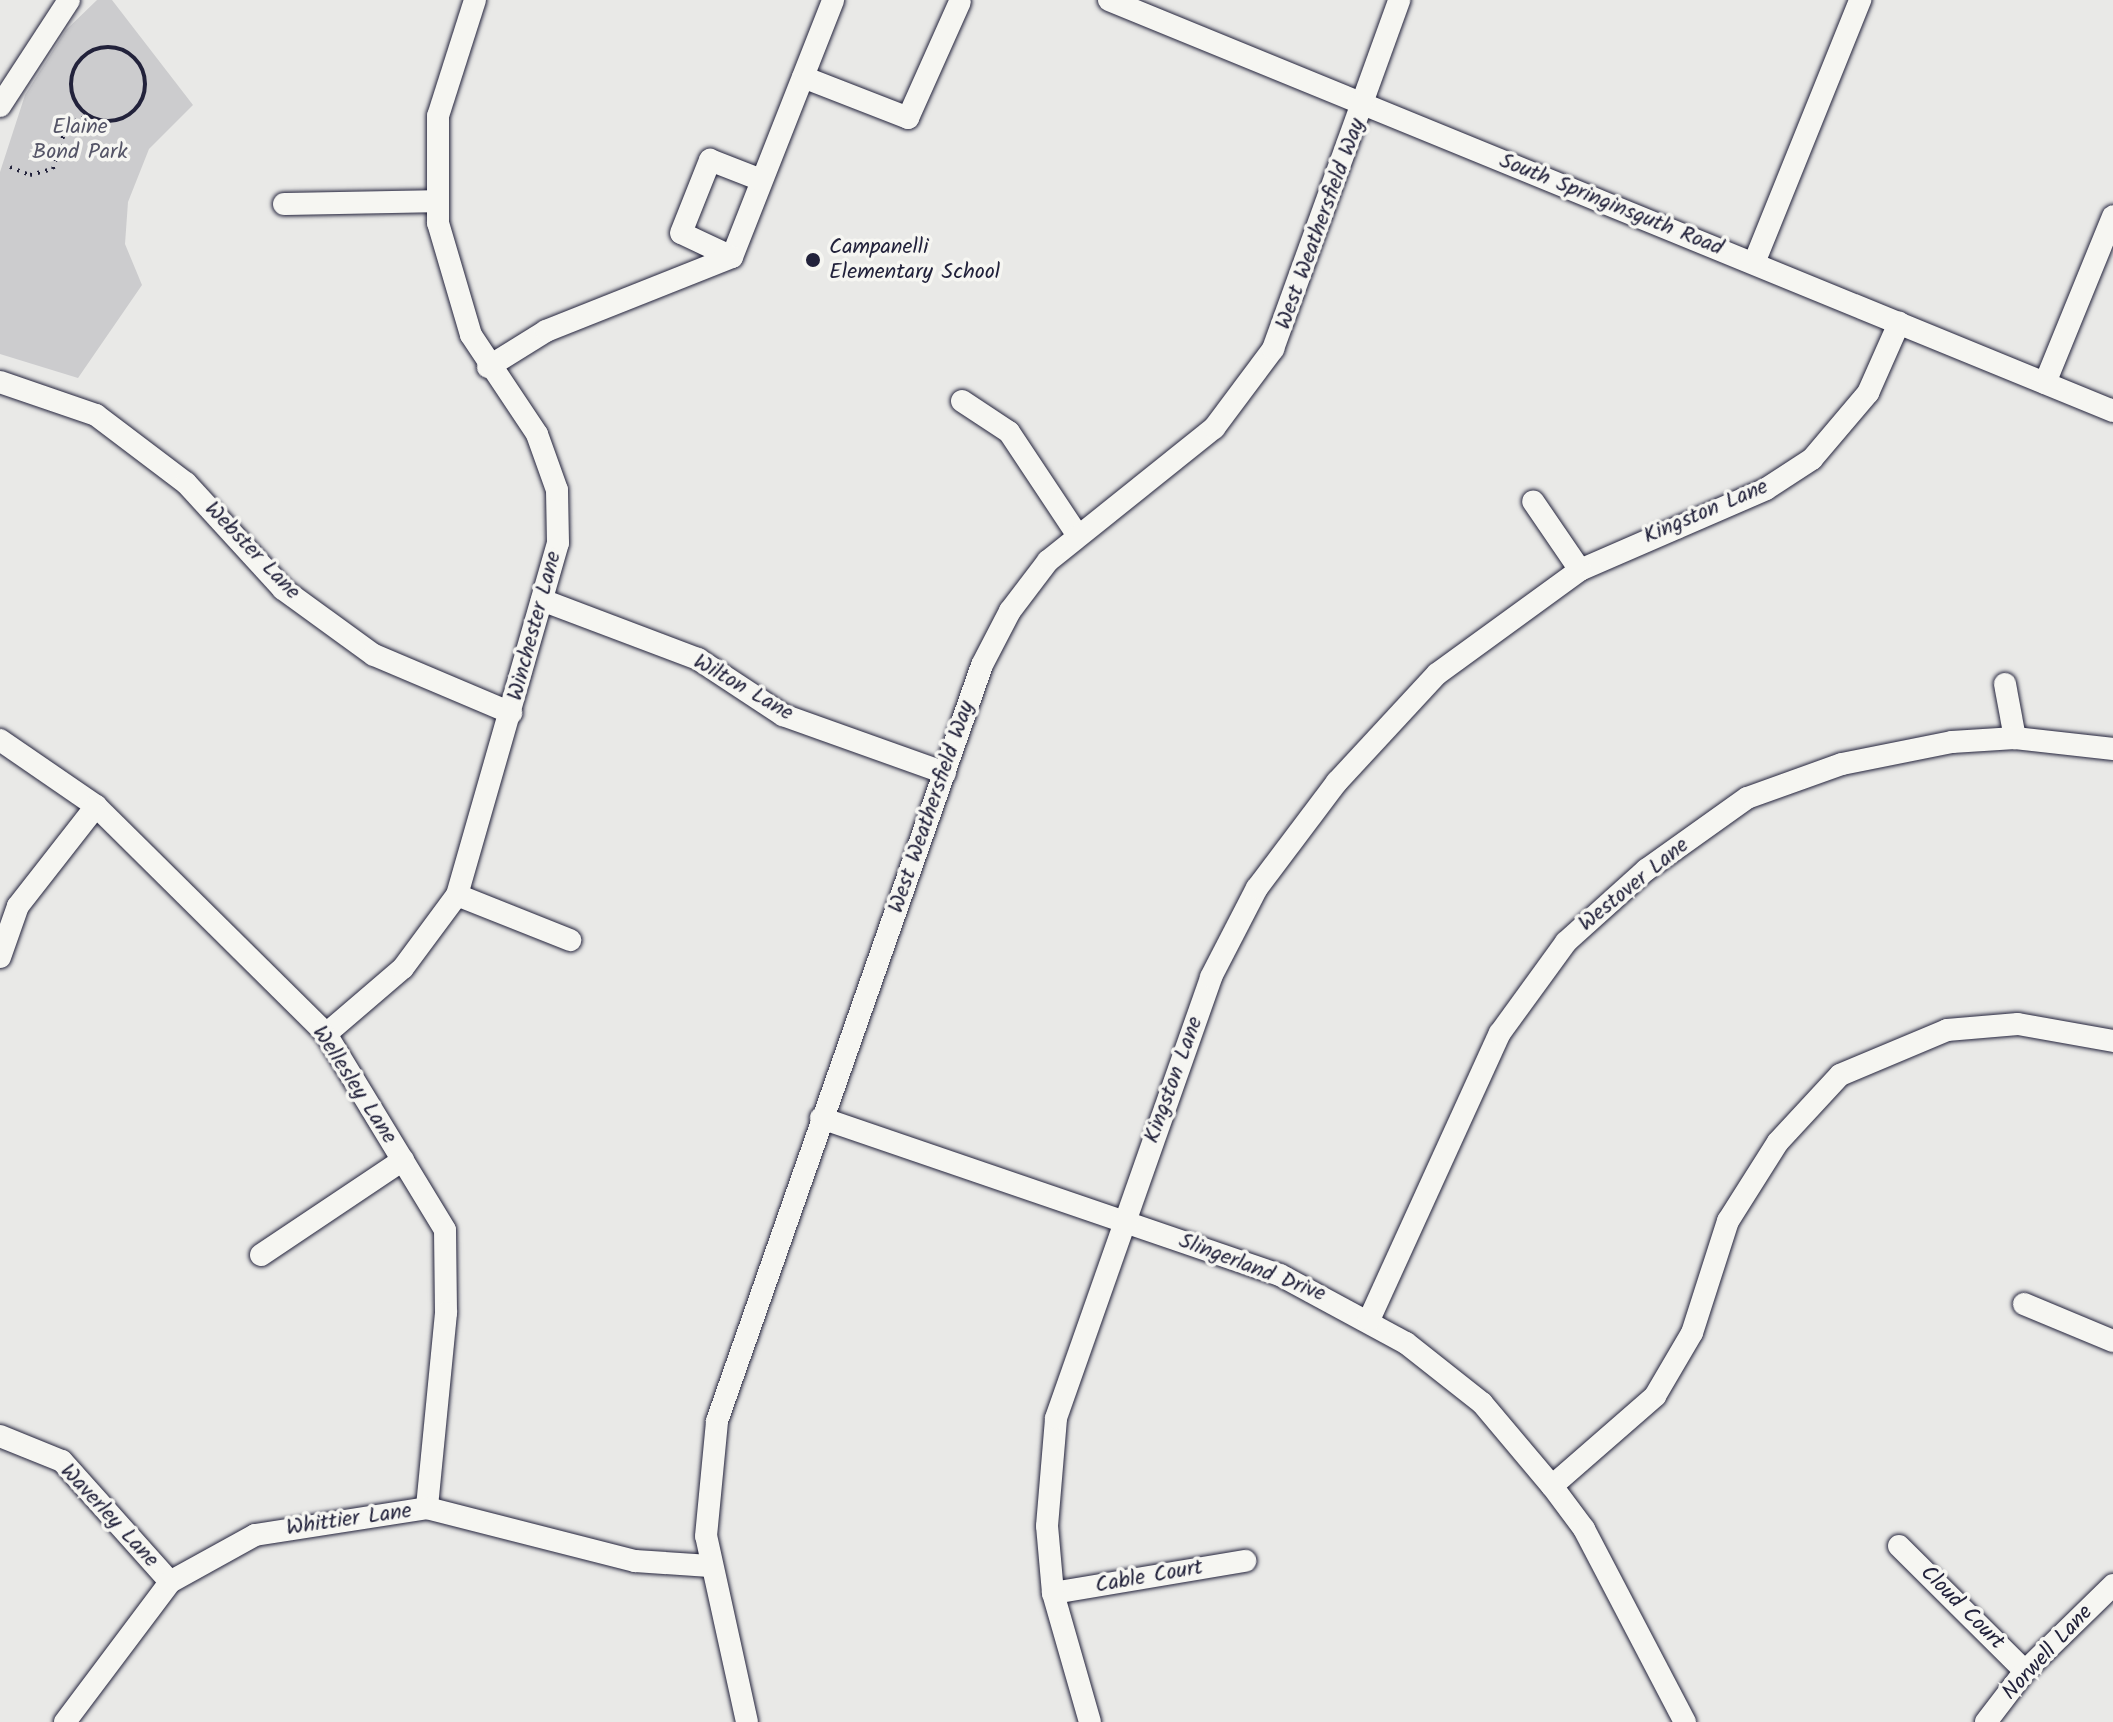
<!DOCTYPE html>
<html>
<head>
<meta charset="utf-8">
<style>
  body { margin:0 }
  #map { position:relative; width:2113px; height:1722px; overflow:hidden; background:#e9e9e7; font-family:Kalam,sans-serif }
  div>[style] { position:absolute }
  .green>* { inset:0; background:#ccccce }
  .path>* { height:4px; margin-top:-2px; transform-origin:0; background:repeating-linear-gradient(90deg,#22223b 0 2px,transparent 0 8px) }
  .path>.ring { margin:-2px; padding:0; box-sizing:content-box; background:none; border:4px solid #22223b; border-radius:50% }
  .roads { filter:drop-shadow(0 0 2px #22223b) drop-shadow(0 0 2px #22223b) }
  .minor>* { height:22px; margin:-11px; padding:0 11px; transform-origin:11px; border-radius:11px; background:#f6f6f2 }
  .dots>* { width:22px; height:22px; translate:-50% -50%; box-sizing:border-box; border:4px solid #f6f6f2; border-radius:50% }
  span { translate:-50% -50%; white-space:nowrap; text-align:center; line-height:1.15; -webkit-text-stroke:7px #f6f6f2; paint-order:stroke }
  .park-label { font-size:22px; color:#555567 }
  .street-label { font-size:22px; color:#22223b }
  .poi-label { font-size:22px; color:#22223b }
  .left { translate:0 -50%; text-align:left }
</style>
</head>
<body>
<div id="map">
  <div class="green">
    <i style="clip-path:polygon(97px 0,112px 0,193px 105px,149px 149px,128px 202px,125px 244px,142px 285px,78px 378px,0 354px,0 172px,25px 95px,66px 30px)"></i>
  </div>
  <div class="path">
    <i class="ring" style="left:71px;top:47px;width:70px;height:70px"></i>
    <i style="left:10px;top:167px;width:22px;rotate:22deg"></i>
    <i style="left:30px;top:175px;width:24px;rotate:-15deg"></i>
    <i style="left:53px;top:169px;width:47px;rotate:-72.7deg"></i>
    <i style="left:67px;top:124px;width:22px;rotate:-21deg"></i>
  </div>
  <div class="roads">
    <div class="minor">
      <i style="left:1109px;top:0;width:1085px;rotate:22.26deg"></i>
      <i style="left:803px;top:77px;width:113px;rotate:21.3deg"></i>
      <i style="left:908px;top:118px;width:127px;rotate:-65.9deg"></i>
      <i style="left:0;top:106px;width:126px;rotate:-56.9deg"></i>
      <i style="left:284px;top:204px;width:150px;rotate:-1.1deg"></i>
      <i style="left:732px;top:257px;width:276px;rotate:-68.5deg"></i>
      <i style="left:732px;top:257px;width:56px;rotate:-154.8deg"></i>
      <i style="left:681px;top:233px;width:79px;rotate:-68.3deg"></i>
      <i style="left:710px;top:160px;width:55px;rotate:21.4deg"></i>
      <i style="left:1754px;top:263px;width:284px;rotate:-68deg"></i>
      <i style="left:488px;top:367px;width:68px;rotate:-31.8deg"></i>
      <i style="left:546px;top:331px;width:200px;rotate:-21.7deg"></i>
      <i style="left:0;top:382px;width:102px;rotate:19deg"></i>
      <i style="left:96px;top:415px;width:113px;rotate:37.1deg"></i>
      <i style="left:186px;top:483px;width:144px;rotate:47.5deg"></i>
      <i style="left:283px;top:589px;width:112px;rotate:36deg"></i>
      <i style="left:374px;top:655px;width:149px;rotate:22.9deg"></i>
      <i style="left:2045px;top:383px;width:180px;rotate:-67.8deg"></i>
      <i style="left:962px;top:401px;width:56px;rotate:33.4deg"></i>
      <i style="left:1009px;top:432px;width:121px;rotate:56.4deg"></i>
      <i style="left:1580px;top:570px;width:203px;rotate:-23.5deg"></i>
      <i style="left:1766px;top:489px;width:55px;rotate:-33.1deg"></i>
      <i style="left:1812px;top:459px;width:87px;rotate:-49.7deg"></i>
      <i style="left:1868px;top:393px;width:77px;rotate:-66.1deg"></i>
      <i style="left:542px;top:600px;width:167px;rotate:20.7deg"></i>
      <i style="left:698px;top:659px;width:102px;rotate:33.4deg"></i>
      <i style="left:783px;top:715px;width:172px;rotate:19.7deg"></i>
      <i style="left:2005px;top:684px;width:55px;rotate:79.5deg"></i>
      <i style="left:0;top:740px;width:116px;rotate:34.5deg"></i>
      <i style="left:96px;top:806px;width:324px;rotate:44.7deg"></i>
      <i style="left:326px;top:1034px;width:229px;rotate:58.7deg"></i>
      <i style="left:445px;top:1230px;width:83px;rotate:89.3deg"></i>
      <i style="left:446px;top:1313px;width:196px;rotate:95.6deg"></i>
      <i style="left:457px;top:895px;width:122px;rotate:21.7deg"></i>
      <i style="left:0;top:957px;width:54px;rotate:-70.6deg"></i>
      <i style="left:18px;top:906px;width:127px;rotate:-52deg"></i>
      <i style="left:326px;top:1034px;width:101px;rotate:-40.6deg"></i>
      <i style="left:403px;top:968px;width:91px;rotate:-53.5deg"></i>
      <i style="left:457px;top:895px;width:366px;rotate:-74deg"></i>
      <i style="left:558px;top:543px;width:53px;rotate:-91.1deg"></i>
      <i style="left:557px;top:490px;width:59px;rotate:-109.7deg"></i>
      <i style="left:537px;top:434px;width:119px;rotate:-123.7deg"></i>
      <i style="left:471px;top:335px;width:117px;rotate:-106.4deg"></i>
      <i style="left:438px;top:223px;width:107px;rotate:-90deg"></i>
      <i style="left:438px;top:116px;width:122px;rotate:-72.3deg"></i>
      <i style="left:821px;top:1118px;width:485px;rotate:18.9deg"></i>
      <i style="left:1280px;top:1275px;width:143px;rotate:28.4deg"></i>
      <i style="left:1406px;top:1343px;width:97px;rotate:38.3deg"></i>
      <i style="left:1482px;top:1403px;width:109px;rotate:49.9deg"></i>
      <i style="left:1552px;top:1486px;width:54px;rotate:53.3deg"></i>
      <i style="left:1584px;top:1529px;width:218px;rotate:62.4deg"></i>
      <i style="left:261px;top:1255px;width:171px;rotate:-33.8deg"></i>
      <i style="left:2024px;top:1304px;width:96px;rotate:22.6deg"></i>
      <i style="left:1369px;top:1320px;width:315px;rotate:-65.5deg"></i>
      <i style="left:1500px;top:1033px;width:112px;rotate:-54deg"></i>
      <i style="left:1566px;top:942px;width:108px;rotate:-42deg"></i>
      <i style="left:1646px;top:870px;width:124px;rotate:-35.5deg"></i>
      <i style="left:1747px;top:798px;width:101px;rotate:-19.7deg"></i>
      <i style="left:1842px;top:764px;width:112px;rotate:-11.3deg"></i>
      <i style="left:1952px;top:742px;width:63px;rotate:-3.6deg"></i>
      <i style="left:2015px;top:738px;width:99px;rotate:6.4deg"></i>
      <i style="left:0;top:1436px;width:67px;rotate:22deg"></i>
      <i style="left:62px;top:1461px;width:162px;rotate:48.2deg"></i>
      <i style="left:1552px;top:1486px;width:137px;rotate:-41.1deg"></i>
      <i style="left:1655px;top:1396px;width:73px;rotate:-59.6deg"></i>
      <i style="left:1692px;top:1333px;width:118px;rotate:-72.2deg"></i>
      <i style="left:1728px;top:1221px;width:93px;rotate:-57.7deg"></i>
      <i style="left:1778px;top:1142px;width:91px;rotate:-47.2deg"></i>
      <i style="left:1840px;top:1075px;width:116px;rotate:-22.8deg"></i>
      <i style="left:1947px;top:1030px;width:71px;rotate:-4.8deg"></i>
      <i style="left:2018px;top:1024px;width:97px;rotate:10.1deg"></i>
      <i style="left:1899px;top:1546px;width:177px;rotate:44.8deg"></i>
      <i style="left:1053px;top:1593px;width:195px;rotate:-9.5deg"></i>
      <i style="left:65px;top:1722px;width:175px;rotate:-53.1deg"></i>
      <i style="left:170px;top:1582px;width:97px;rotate:-28.9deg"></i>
      <i style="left:255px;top:1535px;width:174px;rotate:-8.9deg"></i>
      <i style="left:427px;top:1508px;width:215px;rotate:14.3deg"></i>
      <i style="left:635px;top:1561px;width:75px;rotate:3.8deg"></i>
      <i style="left:747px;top:1722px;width:190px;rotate:-102.4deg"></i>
      <i style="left:706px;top:1536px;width:116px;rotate:-84.5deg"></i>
      <i style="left:717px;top:1421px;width:801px;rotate:-70.68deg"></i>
      <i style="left:982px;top:665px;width:61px;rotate:-62.6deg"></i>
      <i style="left:1010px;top:611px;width:63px;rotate:-52.8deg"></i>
      <i style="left:1048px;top:561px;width:213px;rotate:-38.7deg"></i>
      <i style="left:1214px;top:428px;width:99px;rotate:-53.2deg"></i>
      <i style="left:1273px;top:349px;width:371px;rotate:-70.1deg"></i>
      <i style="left:1090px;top:1722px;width:134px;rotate:-106deg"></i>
      <i style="left:1053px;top:1593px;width:67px;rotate:-95.1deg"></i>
      <i style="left:1047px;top:1526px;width:108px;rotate:-85.2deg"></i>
      <i style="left:1056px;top:1418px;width:467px;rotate:-70.6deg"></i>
      <i style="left:1211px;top:977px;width:100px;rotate:-62.7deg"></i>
      <i style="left:1257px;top:888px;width:133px;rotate:-53deg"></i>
      <i style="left:1337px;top:782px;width:147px;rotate:-47.2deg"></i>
      <i style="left:1437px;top:674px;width:177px;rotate:-36deg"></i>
      <i style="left:1580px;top:570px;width:83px;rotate:-124.3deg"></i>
      <i style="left:1986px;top:1722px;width:64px;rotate:-52.6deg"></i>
      <i style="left:2025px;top:1671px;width:123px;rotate:-44.3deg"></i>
    </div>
  </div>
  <div class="dots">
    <i style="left:813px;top:260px;background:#22223b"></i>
  </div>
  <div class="park-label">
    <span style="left:80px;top:140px">Elaine<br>Bond Park</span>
  </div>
  <div class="street-label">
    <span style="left:1611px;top:205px;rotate:22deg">South Springinsguth Road</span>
    <span style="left:1321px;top:224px;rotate:-70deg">West Weathersfield Way</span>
    <span style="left:1706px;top:512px;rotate:-23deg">Kingston Lane</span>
    <span style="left:252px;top:551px;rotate:46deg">Webster Lane</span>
    <span style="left:535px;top:626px;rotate:-75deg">Winchester Lane</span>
    <span style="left:743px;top:688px;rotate:30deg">Wilton Lane</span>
    <span style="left:932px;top:807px;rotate:-71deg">West Weathersfield Way</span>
    <span style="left:1634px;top:885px;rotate:-39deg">Westover Lane</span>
    <span style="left:1174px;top:1080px;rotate:-70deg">Kingston Lane</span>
    <span style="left:354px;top:1085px;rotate:57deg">Wellesley Lane</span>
    <span style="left:1252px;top:1268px;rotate:21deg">Slingerland Drive</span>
    <span style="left:109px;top:1516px;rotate:47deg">Waverley Lane</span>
    <span style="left:349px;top:1520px;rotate:-8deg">Whittier Lane</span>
    <span style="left:1149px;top:1577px;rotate:-10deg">Cable Court</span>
    <span style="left:1962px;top:1608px;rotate:45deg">Cloud Court</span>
    <span style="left:2048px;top:1653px;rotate:-47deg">Norwell Lane</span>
  </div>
  <div class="poi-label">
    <span class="left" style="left:829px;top:260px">Campanelli<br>Elementary School</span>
  </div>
</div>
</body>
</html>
